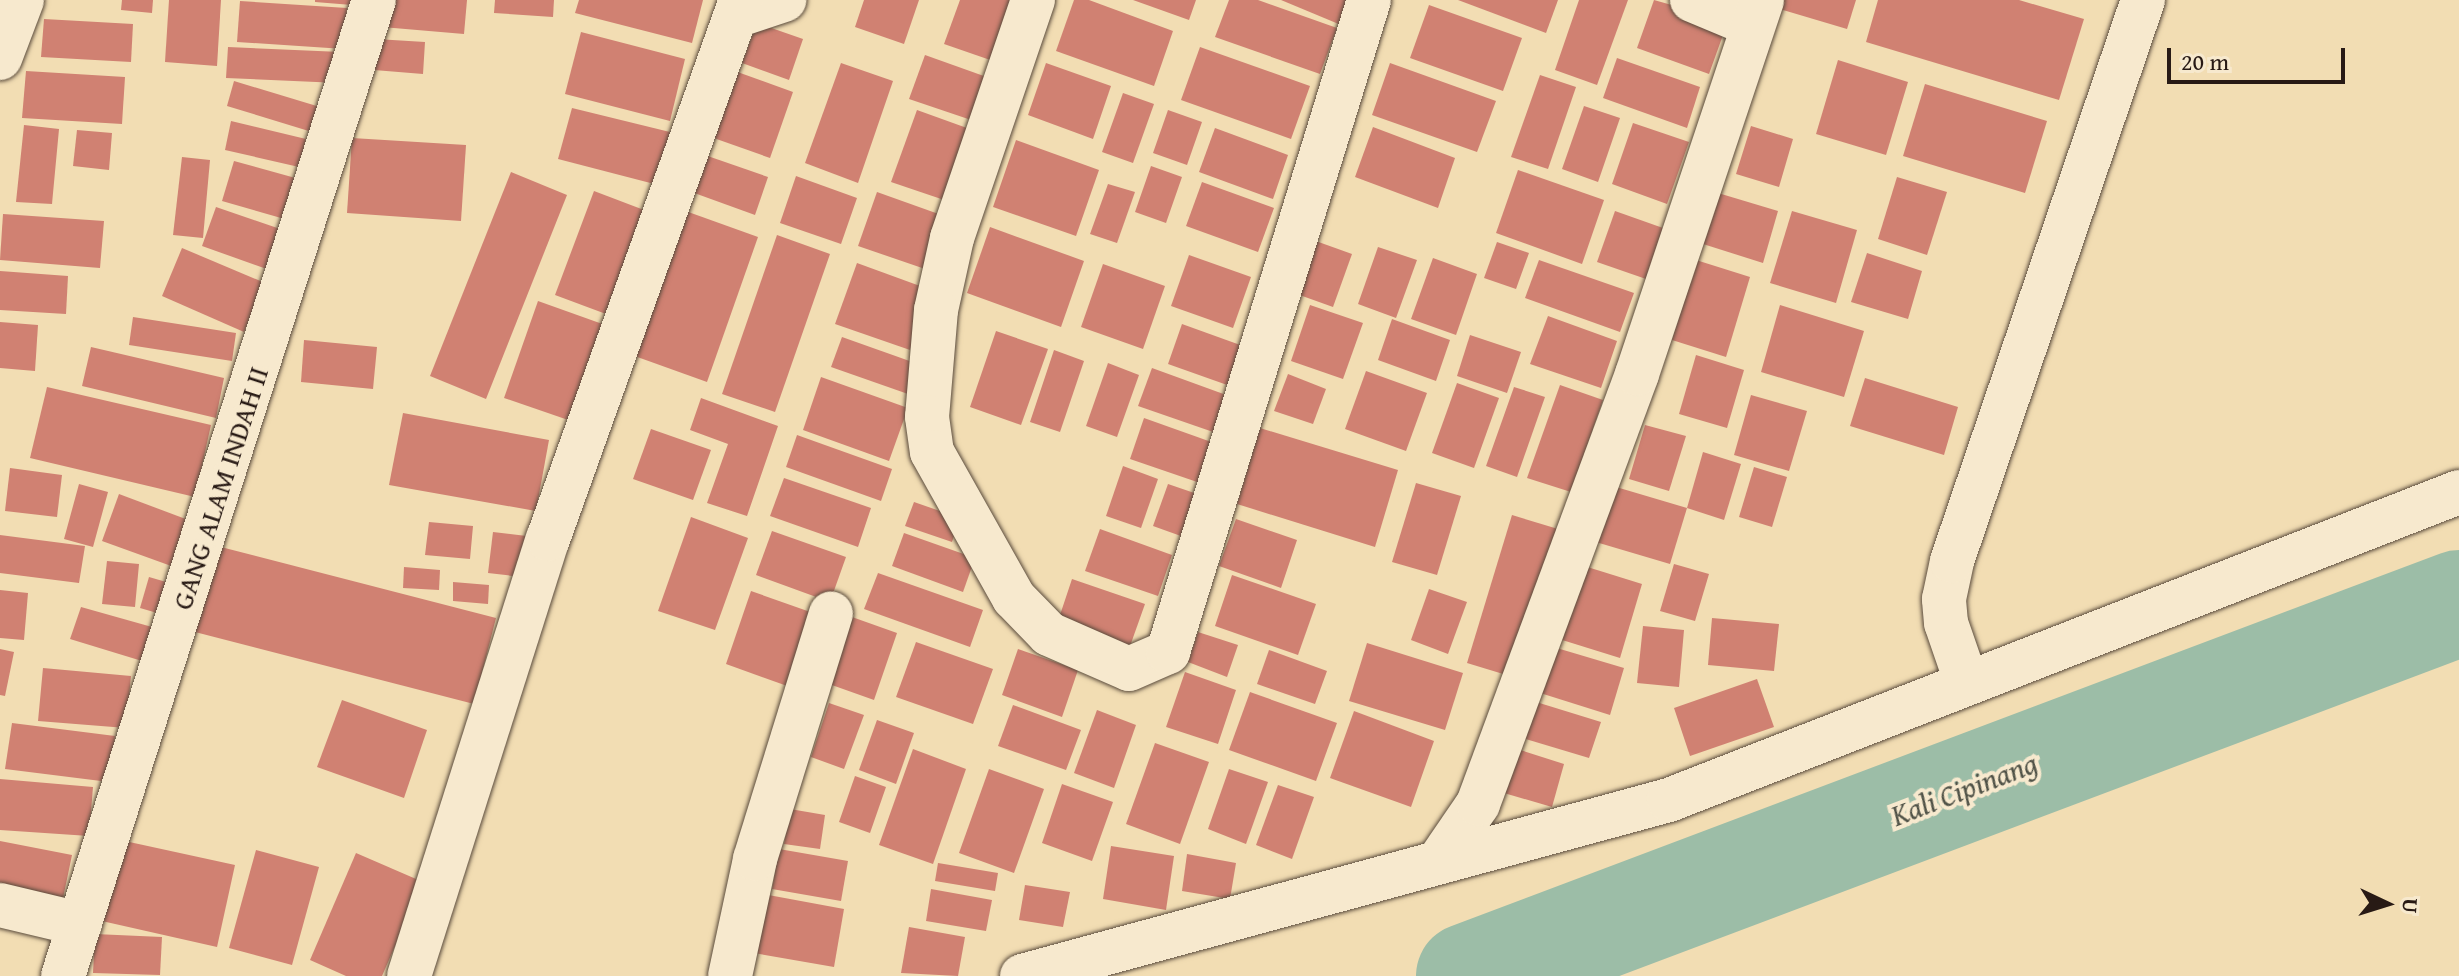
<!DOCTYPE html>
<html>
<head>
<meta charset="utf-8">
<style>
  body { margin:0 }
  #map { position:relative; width:2459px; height:976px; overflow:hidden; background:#f2ddb3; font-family:"Gentium Book Plus",serif }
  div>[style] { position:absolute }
  .river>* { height:106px; margin:-53px; padding:0 53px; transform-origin:53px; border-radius:53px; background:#9cbda7 }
  .building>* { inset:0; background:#d08172 }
  .roads { filter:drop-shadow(0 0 2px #5a4b3c) drop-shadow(0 0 2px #5a4b3c) }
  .minor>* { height:44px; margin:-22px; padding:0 22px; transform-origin:22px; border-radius:22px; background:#f7e9ce }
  span { translate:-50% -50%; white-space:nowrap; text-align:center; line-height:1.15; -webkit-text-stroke:8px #f7e9ce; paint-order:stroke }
  .street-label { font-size:28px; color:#281a15 }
  .water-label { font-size:30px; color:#515348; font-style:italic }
  .north { position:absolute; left:2347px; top:864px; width:80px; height:80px; -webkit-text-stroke:6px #f7e9ce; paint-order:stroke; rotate:94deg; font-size:22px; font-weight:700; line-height:32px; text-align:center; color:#281a15 }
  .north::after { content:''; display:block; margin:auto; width:28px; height:36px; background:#281a15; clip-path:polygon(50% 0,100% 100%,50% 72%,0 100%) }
  .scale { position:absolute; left:2167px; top:48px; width:178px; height:36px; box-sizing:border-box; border:4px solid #281a15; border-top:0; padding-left:10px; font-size:24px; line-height:28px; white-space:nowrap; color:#281a15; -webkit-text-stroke:6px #f7e9ce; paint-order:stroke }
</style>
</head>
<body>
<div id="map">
  <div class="river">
    <i style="left:1469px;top:976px;width:1058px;rotate:-20.64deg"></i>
  </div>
  <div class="building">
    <i style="clip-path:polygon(122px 0,153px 0,152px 13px,121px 10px)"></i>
    <i style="clip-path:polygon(169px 0,221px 0,217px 66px,165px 62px)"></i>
    <i style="clip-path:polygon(315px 0,352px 0,352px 5px,315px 2px)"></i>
    <i style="clip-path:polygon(384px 0,467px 0,464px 34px,382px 27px)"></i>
    <i style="clip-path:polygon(495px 0,554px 0,553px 17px,494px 13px)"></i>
    <i style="clip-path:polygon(579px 0,703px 0,692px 43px,575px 13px)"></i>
    <i style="clip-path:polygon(864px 0,919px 0,904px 44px,855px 27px)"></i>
    <i style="clip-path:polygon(960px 0,1018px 0,996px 62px,944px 44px)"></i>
    <i style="clip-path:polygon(1074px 0,1089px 0,1173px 31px,1154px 86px,1056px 51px)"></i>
    <i style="clip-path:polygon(1133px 0,1196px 0,1189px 20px)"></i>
    <i style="clip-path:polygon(1229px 0,1258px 0,1337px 28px,1320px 74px,1215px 37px)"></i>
    <i style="clip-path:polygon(1281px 0,1349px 0,1341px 25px)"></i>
    <i style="clip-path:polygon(1458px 0,1558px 0,1546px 33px)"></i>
    <i style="clip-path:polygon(1579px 0,1628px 0,1597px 85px,1555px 70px)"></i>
    <i style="clip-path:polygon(1654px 0,1728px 21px,1709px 74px,1637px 48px)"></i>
    <i style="clip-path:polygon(1778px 0,1856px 0,1847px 29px,1776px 8px)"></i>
    <i style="clip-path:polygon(1878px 0,2019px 0,2084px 19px,2059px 100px,1866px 42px)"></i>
    <i style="clip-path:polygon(240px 1px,347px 8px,344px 49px,237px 42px)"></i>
    <i style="clip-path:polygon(1429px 5px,1522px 38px,1503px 91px,1410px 58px)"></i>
    <i style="clip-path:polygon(44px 19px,133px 24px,131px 62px,41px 57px)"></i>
    <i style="clip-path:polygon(757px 23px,803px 39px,789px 80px,742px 63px)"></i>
    <i style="clip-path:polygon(581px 32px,685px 59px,670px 121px,565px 94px)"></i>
    <i style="clip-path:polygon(376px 39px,425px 42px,423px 74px,374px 70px)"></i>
    <i style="clip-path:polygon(228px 47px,341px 52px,339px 83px,226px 78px)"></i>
    <i style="clip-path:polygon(1200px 47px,1310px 86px,1291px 139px,1181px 100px)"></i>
    <i style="clip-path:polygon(925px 55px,995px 80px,980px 123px,909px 99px)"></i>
    <i style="clip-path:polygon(1617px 58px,1700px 87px,1687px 128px,1603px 98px)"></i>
    <i style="clip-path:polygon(1838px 60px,1908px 82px,1886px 155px,1816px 134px)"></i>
    <i style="clip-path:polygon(841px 63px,893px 81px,858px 183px,805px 163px)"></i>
    <i style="clip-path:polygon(1046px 63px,1111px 86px,1093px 139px,1028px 115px)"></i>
    <i style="clip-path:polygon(1390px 63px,1496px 101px,1477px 152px,1372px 115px)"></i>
    <i style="clip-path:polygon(732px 70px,793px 92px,770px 158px,708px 136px)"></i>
    <i style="clip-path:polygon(26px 71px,125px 77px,122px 124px,22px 118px)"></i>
    <i style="clip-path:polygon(1540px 75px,1576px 87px,1548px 169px,1511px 157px)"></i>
    <i style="clip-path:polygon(234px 81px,320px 107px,312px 132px,227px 106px)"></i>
    <i style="clip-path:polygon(1925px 84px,2047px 121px,2025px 193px,1903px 156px)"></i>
    <i style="clip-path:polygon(1123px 93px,1154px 104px,1133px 163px,1102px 152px)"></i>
    <i style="clip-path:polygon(1584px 106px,1620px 118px,1598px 182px,1562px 169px)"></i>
    <i style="clip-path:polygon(572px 108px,674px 133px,662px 186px,558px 159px)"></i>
    <i style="clip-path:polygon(917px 110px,978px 132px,953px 203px,891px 182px)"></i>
    <i style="clip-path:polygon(1168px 110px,1202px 122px,1187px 165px,1153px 153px)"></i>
    <i style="clip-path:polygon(231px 121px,306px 139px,299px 167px,225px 150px)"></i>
    <i style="clip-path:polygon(1633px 123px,1689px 142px,1667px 204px,1612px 184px)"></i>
    <i style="clip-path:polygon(24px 125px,59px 129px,52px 204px,16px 202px)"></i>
    <i style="clip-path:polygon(1751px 126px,1793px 139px,1779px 187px,1736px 174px)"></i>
    <i style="clip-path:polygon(1373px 127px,1455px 158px,1438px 208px,1355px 177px)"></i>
    <i style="clip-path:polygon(1215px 128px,1288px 155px,1273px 199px,1199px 172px)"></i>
    <i style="clip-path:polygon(77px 130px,112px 133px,109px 170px,73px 166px)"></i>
    <i style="clip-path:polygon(352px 138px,466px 145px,461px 221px,347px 213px)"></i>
    <i style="clip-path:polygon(1016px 140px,1099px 170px,1076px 236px,993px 207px)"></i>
    <i style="clip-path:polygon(699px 153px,768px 177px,755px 215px,686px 190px)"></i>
    <i style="clip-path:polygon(182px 157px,210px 160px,203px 238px,173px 235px)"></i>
    <i style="clip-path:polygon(234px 161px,299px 179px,288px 220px,222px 201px)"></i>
    <i style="clip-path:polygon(1151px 166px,1182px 177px,1166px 223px,1135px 212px)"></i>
    <i style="clip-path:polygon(1518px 170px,1604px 200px,1582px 264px,1496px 233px)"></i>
    <i style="clip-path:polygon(511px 172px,567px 195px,486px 399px,430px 376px)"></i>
    <i style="clip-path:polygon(796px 176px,857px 198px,841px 244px,780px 223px)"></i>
    <i style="clip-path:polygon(1897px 177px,1947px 192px,1927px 255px,1878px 239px)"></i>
    <i style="clip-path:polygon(1202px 182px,1274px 208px,1258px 252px,1186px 226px)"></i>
    <i style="clip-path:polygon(1108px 184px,1135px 192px,1117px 243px,1090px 234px)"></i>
    <i style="clip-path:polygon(594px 191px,644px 210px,606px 314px,555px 295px)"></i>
    <i style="clip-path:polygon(877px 192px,947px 217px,928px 270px,858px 246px)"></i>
    <i style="clip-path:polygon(1718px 193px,1778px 211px,1763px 263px,1703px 244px)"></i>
    <i style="clip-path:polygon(216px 207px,289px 232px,275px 272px,202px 246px)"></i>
    <i style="clip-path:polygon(680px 209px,758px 237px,707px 382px,629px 354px)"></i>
    <i style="clip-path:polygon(1615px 211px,1663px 228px,1646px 279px,1597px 262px)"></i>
    <i style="clip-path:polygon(1792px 211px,1857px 230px,1836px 303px,1770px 283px)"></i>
    <i style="clip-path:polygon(3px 214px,104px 221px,100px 268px,0 260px)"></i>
    <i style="clip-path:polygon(990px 227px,1084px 261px,1061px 327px,967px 293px)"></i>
    <i style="clip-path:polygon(777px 235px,830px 254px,775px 412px,722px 394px)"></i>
    <i style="clip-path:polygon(1313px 240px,1352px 254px,1333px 307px,1294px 293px)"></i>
    <i style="clip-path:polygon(1497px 242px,1529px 253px,1516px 289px,1484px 278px)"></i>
    <i style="clip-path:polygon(1378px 247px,1417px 260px,1396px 318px,1358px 304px)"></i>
    <i style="clip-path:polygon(182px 248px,265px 283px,244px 332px,162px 296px)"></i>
    <i style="clip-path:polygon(1867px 253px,1922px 271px,1908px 319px,1851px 302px)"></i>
    <i style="clip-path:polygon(1189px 255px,1251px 277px,1233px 328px,1171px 306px)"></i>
    <i style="clip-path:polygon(1433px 258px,1477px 274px,1456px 335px,1411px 319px)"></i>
    <i style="clip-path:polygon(1539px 260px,1634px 293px,1620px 332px,1525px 298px)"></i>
    <i style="clip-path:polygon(1696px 260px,1750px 277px,1726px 357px,1672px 340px)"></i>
    <i style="clip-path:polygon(857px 263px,931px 290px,910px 350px,835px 324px)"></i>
    <i style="clip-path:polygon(1103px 264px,1165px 286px,1143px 349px,1081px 327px)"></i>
    <i style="clip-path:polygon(0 271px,68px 276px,66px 314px,0 310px)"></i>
    <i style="clip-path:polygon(538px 301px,608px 326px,574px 422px,504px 398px)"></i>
    <i style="clip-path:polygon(1310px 305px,1363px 323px,1343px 379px,1291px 361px)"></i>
    <i style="clip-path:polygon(1780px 305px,1864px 331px,1844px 397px,1761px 372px)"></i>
    <i style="clip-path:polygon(1548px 316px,1617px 341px,1601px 388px,1530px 364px)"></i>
    <i style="clip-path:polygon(133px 317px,236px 333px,232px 361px,129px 345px)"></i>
    <i style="clip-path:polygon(1392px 319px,1450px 340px,1436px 381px,1378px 360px)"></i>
    <i style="clip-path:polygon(0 322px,38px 325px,35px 371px,0 368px)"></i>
    <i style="clip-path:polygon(1182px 324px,1243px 346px,1230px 386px,1168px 364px)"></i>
    <i style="clip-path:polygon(996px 331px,1048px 349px,1021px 425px,970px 407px)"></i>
    <i style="clip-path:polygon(1470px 335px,1521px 352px,1507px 393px,1457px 376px)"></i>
    <i style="clip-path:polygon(842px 337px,918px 364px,908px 394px,831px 367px)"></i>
    <i style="clip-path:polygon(304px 340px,377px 347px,373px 389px,301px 382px)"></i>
    <i style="clip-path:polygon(91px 347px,224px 378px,216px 418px,82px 386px)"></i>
    <i style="clip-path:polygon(1054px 350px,1084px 361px,1060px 432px,1030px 422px)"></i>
    <i style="clip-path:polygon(1696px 355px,1744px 370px,1727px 428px,1679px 414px)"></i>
    <i style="clip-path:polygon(1108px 363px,1139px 375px,1117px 437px,1086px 426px)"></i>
    <i style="clip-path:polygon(1152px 368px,1229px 396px,1216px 433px,1138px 406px)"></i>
    <i style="clip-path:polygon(1366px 371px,1427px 393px,1406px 451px,1345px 429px)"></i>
    <i style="clip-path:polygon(1288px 374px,1326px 389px,1313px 424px,1274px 411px)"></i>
    <i style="clip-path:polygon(821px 377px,908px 408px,889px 461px,803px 430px)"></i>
    <i style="clip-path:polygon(1865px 378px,1958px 407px,1944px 455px,1850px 426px)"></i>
    <i style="clip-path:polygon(1457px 383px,1499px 398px,1474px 468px,1432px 453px)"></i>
    <i style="clip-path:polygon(1560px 385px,1603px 400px,1571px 492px,1527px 478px)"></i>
    <i style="clip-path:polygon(47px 387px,211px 425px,195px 497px,30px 458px)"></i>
    <i style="clip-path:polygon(1514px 387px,1545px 397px,1517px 477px,1486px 466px)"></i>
    <i style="clip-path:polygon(1751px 395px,1807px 411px,1789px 471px,1734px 455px)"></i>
    <i style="clip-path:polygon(701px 398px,778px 426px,747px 516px,707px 503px,728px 444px,690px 430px)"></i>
    <i style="clip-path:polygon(403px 413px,549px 440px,536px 511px,389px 485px)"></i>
    <i style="clip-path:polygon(1144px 418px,1217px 444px,1203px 484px,1130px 459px)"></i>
    <i style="clip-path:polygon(1645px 425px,1686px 436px,1669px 491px,1629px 479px)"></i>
    <i style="clip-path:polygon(1260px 428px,1398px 470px,1375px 547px,1237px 504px)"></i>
    <i style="clip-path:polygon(651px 429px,711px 450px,693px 500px,633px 479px)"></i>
    <i style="clip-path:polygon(797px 435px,892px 469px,881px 501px,786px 467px)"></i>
    <i style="clip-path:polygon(1703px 452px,1741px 464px,1724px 520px,1687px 508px)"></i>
    <i style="clip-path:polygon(1123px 466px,1158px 479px,1141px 528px,1106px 516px)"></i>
    <i style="clip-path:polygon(1754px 467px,1787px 477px,1772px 527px,1739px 517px)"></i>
    <i style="clip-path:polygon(10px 468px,62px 475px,57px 517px,5px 511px)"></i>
    <i style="clip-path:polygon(784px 478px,871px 508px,858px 547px,770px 516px)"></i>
    <i style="clip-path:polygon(1416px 483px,1461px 496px,1437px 575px,1392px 562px)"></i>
    <i style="clip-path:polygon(79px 484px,108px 492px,93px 547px,64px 539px)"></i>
    <i style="clip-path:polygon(1168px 484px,1206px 497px,1192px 540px,1153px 526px)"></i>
    <i style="clip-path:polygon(1606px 484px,1687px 508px,1670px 564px,1589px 540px)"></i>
    <i style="clip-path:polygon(119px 494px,191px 521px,174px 567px,102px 541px)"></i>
    <i style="clip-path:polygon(914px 502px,960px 518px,952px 542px,905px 526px)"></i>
    <i style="clip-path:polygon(1512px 515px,1558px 529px,1513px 677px,1467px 663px)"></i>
    <i style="clip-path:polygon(691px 517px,748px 538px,715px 630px,658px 611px)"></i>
    <i style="clip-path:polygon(1236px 519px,1297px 540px,1281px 588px,1219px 566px)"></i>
    <i style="clip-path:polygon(429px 522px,473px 526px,470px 559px,425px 555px)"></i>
    <i style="clip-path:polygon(1100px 529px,1172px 555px,1158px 596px,1085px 571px)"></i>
    <i style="clip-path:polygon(772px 531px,846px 557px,830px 602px,756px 575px)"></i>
    <i style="clip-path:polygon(493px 532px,535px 537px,530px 578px,488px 573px)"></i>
    <i style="clip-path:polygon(904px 533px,975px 558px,963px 592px,892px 566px)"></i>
    <i style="clip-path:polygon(0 535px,85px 546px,79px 583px,0 573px)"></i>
    <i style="clip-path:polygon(217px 546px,496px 618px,474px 704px,195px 632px)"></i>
    <i style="clip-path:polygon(107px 561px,139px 564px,135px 607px,102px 604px)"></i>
    <i style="clip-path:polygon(1674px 564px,1709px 574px,1695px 621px,1660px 611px)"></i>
    <i style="clip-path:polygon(1581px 565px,1642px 584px,1620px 658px,1559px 639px)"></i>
    <i style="clip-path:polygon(404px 567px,440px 570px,439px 590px,403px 588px)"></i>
    <i style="clip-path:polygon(878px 573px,983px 610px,970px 647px,864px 609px)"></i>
    <i style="clip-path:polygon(1232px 575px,1316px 604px,1298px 655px,1215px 626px)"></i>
    <i style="clip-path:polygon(149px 577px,173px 584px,164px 615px,140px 608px)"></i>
    <i style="clip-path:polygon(1072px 579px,1145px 604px,1129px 649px,1057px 624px)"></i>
    <i style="clip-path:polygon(453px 582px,489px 585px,488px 604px,453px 601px)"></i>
    <i style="clip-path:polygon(1429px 589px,1467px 602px,1448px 654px,1411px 640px)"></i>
    <i style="clip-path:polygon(0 590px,28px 593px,24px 640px,0 638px)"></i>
    <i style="clip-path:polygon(751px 591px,816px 614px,790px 687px,726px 664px)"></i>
    <i style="clip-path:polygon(81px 607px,152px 627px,142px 661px,70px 639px)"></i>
    <i style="clip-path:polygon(852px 617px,897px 633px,874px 700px,829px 684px)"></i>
    <i style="clip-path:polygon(1712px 618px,1779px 624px,1774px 671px,1708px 665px)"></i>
    <i style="clip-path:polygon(1643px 626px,1684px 630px,1679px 687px,1637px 683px)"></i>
    <i style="clip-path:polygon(1198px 632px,1238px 645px,1227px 677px,1188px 662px)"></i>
    <i style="clip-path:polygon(916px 642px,993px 669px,973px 724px,896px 697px)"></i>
    <i style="clip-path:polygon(1367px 643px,1463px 673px,1445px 730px,1349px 701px)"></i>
    <i style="clip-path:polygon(1550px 646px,1624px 668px,1610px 715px,1537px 692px)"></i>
    <i style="clip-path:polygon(0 649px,14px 652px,5px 696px,0 695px)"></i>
    <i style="clip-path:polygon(1018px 649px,1078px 670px,1062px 717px,1002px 695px)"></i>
    <i style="clip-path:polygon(1269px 650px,1327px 671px,1315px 704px,1257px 684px)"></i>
    <i style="clip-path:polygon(43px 668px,131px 676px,126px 728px,38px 721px)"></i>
    <i style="clip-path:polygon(1185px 672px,1236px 690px,1218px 744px,1166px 727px)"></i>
    <i style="clip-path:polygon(1757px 679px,1774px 727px,1690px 756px,1674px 708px)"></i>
    <i style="clip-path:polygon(1250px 692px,1337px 723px,1316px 781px,1229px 750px)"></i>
    <i style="clip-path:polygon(342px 700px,427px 730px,404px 798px,317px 767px)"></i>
    <i style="clip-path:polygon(1533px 701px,1601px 722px,1589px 758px,1522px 738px)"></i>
    <i style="clip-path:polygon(829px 703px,864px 715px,844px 769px,811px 757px)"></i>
    <i style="clip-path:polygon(1013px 705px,1081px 730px,1066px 770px,998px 746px)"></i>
    <i style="clip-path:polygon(1097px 710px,1136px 725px,1114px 788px,1074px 773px)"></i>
    <i style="clip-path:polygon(1354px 711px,1434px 741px,1411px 807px,1330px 778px)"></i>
    <i style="clip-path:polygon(877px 720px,914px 733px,896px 784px,859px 770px)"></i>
    <i style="clip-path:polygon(12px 723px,115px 736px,109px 782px,5px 769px)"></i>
    <i style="clip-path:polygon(1155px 743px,1209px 762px,1180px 844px,1126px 824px)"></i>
    <i style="clip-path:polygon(913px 749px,966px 769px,933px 864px,879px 845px)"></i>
    <i style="clip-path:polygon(1517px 749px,1564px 764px,1552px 807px,1504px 793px)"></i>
    <i style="clip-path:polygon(989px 769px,1044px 789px,1014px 873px,959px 853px)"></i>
    <i style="clip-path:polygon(1229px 769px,1268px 782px,1246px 844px,1208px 829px)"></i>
    <i style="clip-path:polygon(855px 776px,886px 787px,870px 833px,839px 822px)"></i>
    <i style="clip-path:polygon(0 779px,93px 787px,89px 836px,0 830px)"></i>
    <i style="clip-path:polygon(1062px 784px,1113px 802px,1092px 861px,1042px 843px)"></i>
    <i style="clip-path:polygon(1278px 785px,1314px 797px,1292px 859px,1256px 845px)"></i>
    <i style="clip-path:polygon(790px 809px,825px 815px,820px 849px,784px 844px)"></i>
    <i style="clip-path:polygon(111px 838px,235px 865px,217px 947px,93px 919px)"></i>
    <i style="clip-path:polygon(0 841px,72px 855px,62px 903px,0 891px)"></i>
    <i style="clip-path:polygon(1111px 846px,1174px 856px,1166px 910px,1103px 899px)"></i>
    <i style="clip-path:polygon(779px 849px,848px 861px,841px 901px,772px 889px)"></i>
    <i style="clip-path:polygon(256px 850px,319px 867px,292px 965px,229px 948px)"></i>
    <i style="clip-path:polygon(356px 853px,423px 882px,382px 976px,346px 976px,310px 960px)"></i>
    <i style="clip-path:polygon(1187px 854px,1236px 863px,1230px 899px,1182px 891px)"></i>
    <i style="clip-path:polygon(938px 863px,998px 873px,995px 891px,935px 881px)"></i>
    <i style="clip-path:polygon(1025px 885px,1070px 892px,1063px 927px,1019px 920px)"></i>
    <i style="clip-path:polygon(931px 889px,992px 900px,986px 931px,926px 921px)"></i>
    <i style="clip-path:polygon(763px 894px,844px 909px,834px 967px,754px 953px)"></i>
    <i style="clip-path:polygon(909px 927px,965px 937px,958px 976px,901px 973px)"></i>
    <i style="clip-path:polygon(95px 934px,162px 937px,160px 975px,93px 973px)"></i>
  </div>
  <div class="roads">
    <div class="minor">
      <i style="left:1033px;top:0;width:251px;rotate:108.8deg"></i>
      <i style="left:952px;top:238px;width:74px;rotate:102.5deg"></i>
      <i style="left:936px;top:310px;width:107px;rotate:94.8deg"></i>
      <i style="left:927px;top:417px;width:35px;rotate:82deg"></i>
      <i style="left:932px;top:452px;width:167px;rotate:60.7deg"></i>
      <i style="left:1014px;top:598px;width:50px;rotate:45.8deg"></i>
      <i style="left:1049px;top:634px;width:87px;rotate:23.6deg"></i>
      <i style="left:1129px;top:669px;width:43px;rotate:-23.6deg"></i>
      <i style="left:1168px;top:652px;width:682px;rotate:-72.87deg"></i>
      <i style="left:1692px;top:0;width:65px;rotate:22.6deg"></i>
      <i style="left:736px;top:16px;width:51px;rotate:-18.4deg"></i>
      <i style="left:0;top:58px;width:62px;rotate:-69.2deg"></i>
      <i style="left:1966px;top:681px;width:61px;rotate:-109deg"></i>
      <i style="left:1946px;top:623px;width:24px;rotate:-95deg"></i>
      <i style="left:1944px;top:599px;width:39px;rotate:-78deg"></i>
      <i style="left:1952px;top:561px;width:593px;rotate:-71.2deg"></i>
      <i style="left:1441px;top:858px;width:65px;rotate:-55.6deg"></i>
      <i style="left:1478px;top:804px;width:458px;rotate:-69.7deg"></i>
      <i style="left:1637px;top:374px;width:394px;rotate:-71.5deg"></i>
      <i style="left:0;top:905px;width:82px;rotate:13.4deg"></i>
      <i style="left:63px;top:976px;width:1024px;rotate:-72.33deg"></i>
      <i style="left:409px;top:976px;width:459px;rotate:-72.4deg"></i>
      <i style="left:548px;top:539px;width:573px;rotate:-70.3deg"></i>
      <i style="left:730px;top:976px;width:120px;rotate:-77.9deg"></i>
      <i style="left:755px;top:859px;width:257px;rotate:-72.8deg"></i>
      <i style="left:1022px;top:976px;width:671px;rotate:-15.22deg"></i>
      <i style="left:1669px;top:800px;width:848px;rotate:-21.3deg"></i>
    </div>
  </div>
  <div class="street-label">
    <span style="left:220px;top:488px;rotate:-72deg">GANG ALAM INDAH II</span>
  </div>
  <div class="water-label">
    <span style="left:1964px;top:789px;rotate:-21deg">Kali Cipinang</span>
  </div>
  <div class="north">U</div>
  <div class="scale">20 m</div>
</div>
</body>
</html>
